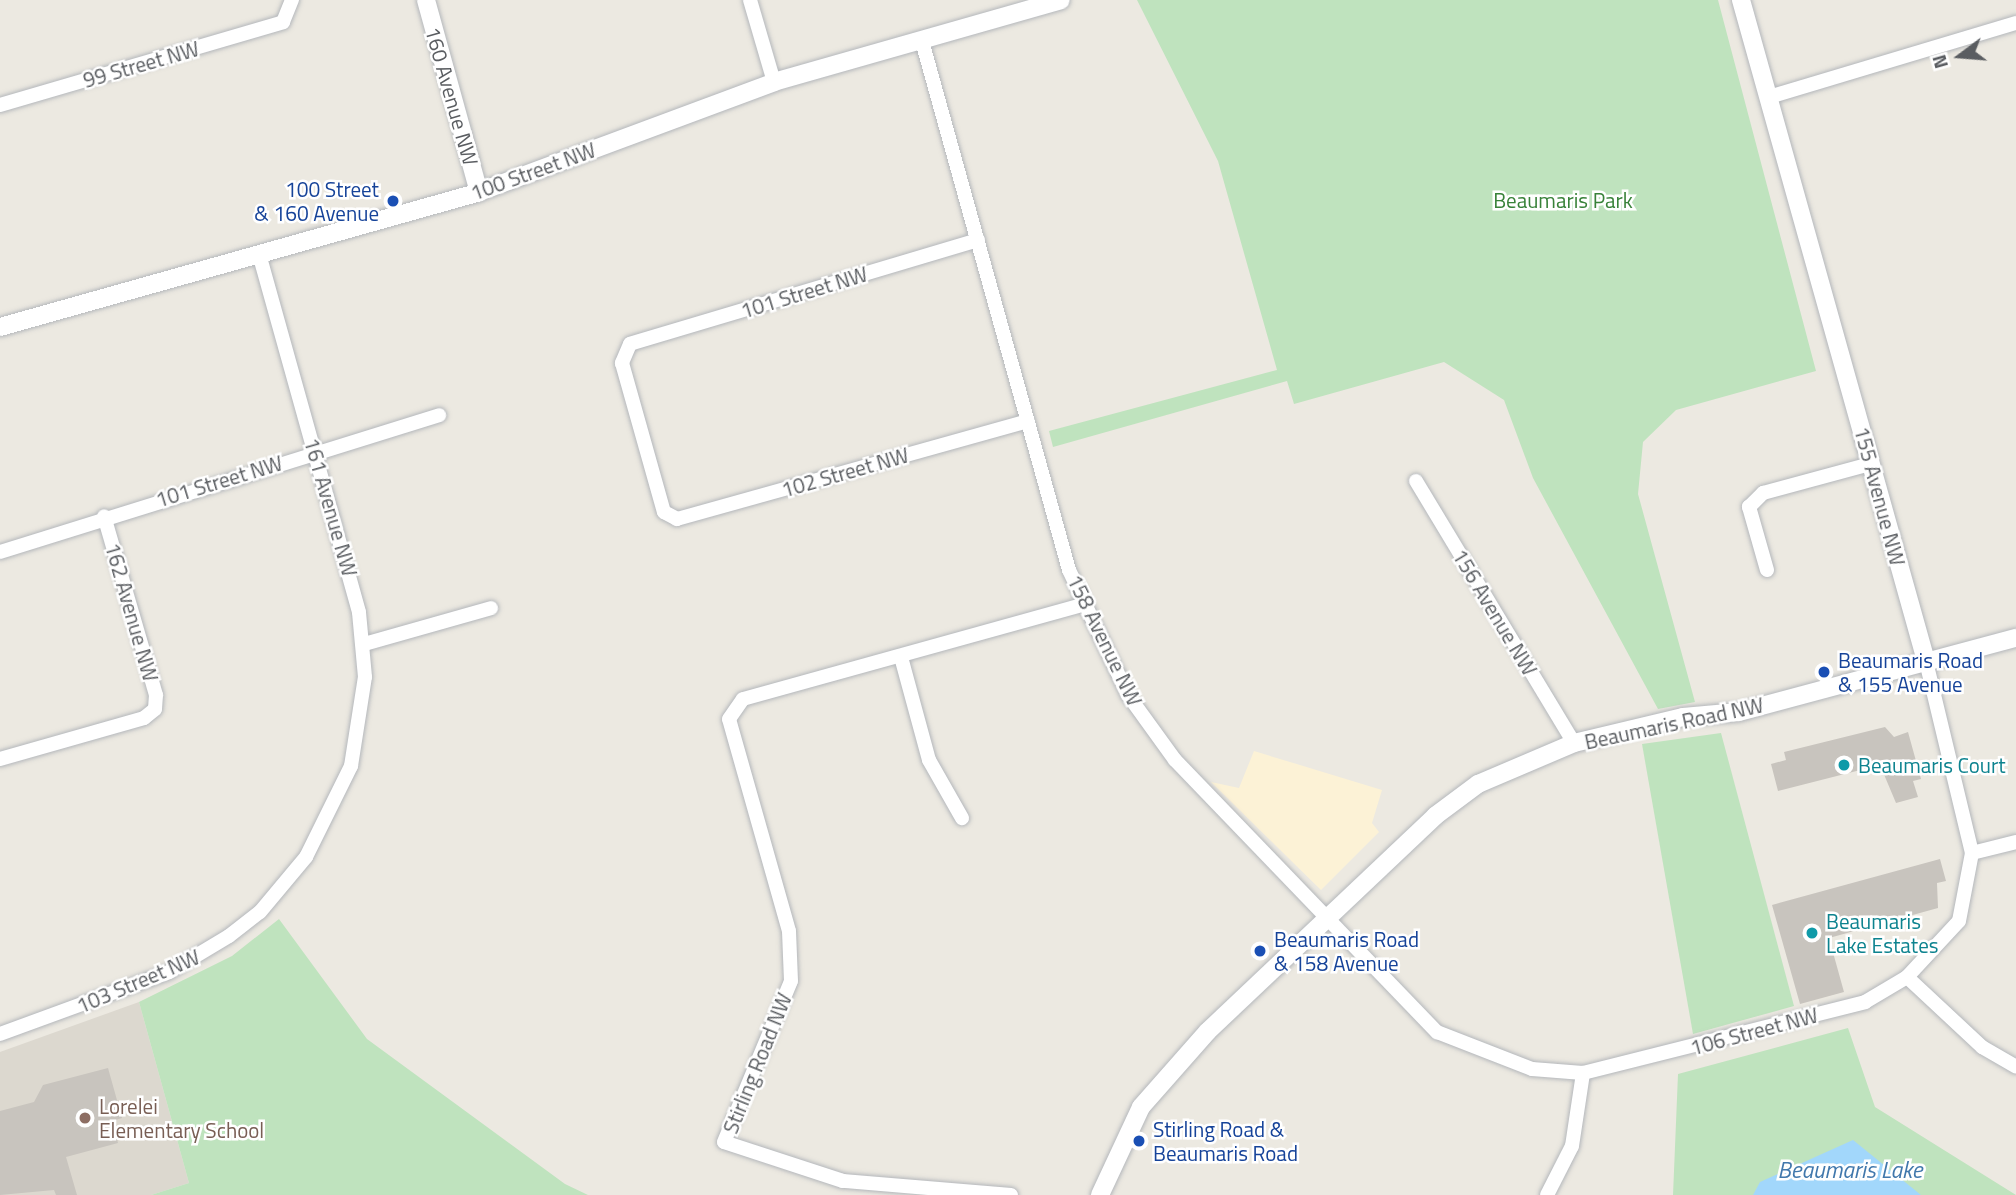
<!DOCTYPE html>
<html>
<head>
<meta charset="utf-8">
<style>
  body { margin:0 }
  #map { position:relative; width:2016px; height:1195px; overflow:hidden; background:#ece9e1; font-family:"Titillium Web",sans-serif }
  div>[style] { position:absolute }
  .commercial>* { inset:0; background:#fcf2d6 }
  .education>* { inset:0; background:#dcd8cf }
  .green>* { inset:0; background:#bfe3be }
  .water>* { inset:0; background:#a2d7fb }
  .building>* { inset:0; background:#c8c4be }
  .roads { filter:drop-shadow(0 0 2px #b4b7bb) drop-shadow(0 0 2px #b4b7bb) }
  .minor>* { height:14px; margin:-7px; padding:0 7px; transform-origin:7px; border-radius:7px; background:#fff }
  .tertiary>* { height:18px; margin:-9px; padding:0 9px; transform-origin:9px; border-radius:9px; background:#fff }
  .dots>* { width:19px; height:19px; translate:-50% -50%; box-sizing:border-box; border:4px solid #fff; border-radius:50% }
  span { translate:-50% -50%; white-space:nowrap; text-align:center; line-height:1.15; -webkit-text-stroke:5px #fff; paint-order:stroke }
  .street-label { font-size:21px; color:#5a5d61 }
  .transit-label { font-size:21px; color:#164399 }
  .right { translate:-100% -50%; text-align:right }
  .left { translate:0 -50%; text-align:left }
  .park-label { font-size:21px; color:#388239 }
  .culture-label { font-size:21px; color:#0d838f }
  .education-label { font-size:21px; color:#785e54 }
  .water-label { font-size:23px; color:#4178ac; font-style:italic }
  .north { position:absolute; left:1925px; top:21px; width:70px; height:70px; -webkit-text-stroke:5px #fff; paint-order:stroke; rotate:254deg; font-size:19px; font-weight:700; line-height:28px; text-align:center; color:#5a5d61 }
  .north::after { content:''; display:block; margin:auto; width:24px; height:32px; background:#5a5d61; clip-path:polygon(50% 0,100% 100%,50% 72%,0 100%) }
</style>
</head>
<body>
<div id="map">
  <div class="commercial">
    <i style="clip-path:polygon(1254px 751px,1382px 790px,1372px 823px,1379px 832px,1321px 890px,1211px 782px,1239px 788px)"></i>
  </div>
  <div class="education">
    <i style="clip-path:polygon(139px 1002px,189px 1183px,151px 1195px,0 1195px,0 1052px)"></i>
  </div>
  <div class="green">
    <i style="clip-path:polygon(1137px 0,1718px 0,1816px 371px,1676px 410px,1643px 442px,1638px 494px,1695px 702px,1658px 709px,1533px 478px,1504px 400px,1444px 362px,1294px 404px,1287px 381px,1053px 447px,1049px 431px,1277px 370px,1218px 161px)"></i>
    <i style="clip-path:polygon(1721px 733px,1794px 1006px,1693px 1034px,1642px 744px)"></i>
    <i style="clip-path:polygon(279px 919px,367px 1039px,565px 1184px,588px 1195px,151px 1195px,189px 1183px,139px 1002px,232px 956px)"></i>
    <i style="clip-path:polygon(1848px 1028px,1875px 1107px,2016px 1195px,1673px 1195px,1678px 1074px)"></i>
  </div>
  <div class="water">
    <i style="clip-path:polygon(1853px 1140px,1921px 1195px,1753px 1195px,1760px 1182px)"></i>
  </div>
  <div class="building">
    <i style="clip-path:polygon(1885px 727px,1894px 737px,1908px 732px,1921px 779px,1913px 781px,1918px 797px,1896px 803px,1880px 765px,1778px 791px,1771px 764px,1786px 760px,1784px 752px)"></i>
    <i style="clip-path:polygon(1940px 859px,1946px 881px,1937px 883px,1938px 908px,1829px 938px,1844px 992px,1800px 1004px,1772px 905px)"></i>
    <i style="clip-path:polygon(108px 1068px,122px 1118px,112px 1121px,118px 1143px,66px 1157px,77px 1195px,56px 1195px,54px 1190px,0 1195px,0 1111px,34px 1102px,43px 1085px)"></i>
  </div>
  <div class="roads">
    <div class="minor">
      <i style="left:750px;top:0;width:85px;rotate:73.7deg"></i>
      <i style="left:922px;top:41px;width:549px;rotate:74.47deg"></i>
      <i style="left:1069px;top:570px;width:138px;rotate:64.7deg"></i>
      <i style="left:1128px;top:695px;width:80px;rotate:54.1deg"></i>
      <i style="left:1175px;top:760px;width:378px;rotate:46.1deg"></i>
      <i style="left:1437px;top:1032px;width:102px;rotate:21.3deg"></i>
      <i style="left:1532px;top:1069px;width:51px;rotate:4.5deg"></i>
      <i style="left:1583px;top:1073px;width:291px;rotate:-14.1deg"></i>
      <i style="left:1865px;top:1002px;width:49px;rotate:-30.8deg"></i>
      <i style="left:1907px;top:977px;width:76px;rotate:-47.1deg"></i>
      <i style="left:1959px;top:921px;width:69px;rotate:-79.2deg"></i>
      <i style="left:1972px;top:853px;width:197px;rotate:-103.5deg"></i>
      <i style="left:1769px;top:97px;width:258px;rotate:-16.7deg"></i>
      <i style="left:0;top:105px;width:295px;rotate:-16.3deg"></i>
      <i style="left:283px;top:22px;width:24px;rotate:-68deg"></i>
      <i style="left:978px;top:240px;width:363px;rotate:163.4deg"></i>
      <i style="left:630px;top:344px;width:21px;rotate:113deg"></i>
      <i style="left:622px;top:363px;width:155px;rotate:74.3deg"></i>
      <i style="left:664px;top:512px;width:15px;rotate:28deg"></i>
      <i style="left:677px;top:519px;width:364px;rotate:-15.6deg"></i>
      <i style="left:1416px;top:481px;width:306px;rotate:58.9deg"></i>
      <i style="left:0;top:552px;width:460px;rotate:-17.3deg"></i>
      <i style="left:1767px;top:570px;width:66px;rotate:-105.9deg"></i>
      <i style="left:1749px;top:507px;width:20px;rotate:-45deg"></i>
      <i style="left:1763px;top:493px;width:111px;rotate:-15.2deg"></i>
      <i style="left:364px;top:644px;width:132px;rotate:-15.8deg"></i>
      <i style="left:901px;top:657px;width:107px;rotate:74.8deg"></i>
      <i style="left:929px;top:760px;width:67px;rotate:60.4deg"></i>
      <i style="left:0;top:759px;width:150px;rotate:-15.9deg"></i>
      <i style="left:144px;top:718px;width:14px;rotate:-39deg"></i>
      <i style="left:155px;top:709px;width:14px;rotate:-86deg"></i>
      <i style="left:156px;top:695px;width:186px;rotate:-106.2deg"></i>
      <i style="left:1972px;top:853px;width:45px;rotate:-14deg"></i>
      <i style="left:1907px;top:977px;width:103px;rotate:43deg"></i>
      <i style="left:1982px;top:1047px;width:39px;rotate:30deg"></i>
      <i style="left:0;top:1034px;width:180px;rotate:-20.1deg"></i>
      <i style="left:169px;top:972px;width:70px;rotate:-31deg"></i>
      <i style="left:229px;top:936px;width:39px;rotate:-38deg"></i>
      <i style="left:260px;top:912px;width:72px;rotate:-50.1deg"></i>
      <i style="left:306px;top:857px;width:102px;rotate:-63.7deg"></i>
      <i style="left:351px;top:766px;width:90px;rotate:-81.1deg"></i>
      <i style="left:365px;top:677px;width:65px;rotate:-95.3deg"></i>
      <i style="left:359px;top:612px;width:373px;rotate:-105.6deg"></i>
      <i style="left:1011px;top:1195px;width:169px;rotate:-175.2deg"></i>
      <i style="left:843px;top:1181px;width:125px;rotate:-161.9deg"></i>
      <i style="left:724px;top:1142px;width:174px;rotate:-67.4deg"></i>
      <i style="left:791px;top:981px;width:50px;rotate:-92.3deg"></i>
      <i style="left:789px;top:931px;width:220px;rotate:-105.8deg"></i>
      <i style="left:729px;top:719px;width:24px;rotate:-55deg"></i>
      <i style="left:743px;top:699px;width:355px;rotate:-15.5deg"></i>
      <i style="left:1547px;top:1195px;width:55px;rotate:-63deg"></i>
      <i style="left:1572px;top:1146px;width:74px;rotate:-81.4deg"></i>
    </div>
    <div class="tertiary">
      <i style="left:426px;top:0;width:199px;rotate:74.6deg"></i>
      <i style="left:1741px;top:0;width:686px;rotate:74.36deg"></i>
      <i style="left:0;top:327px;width:498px;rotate:-15.7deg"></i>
      <i style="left:479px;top:192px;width:315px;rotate:-20.4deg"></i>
      <i style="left:774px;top:82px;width:298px;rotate:-15.9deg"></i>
      <i style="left:1100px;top:1195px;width:97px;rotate:-65deg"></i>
      <i style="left:1141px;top:1107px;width:101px;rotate:-48.6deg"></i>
      <i style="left:1208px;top:1031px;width:313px;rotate:-43.4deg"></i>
      <i style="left:1435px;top:816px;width:54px;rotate:-36.7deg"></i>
      <i style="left:1478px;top:784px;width:104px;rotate:-23.1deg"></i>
      <i style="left:1574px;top:743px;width:112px;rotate:-13.4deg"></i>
      <i style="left:1683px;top:717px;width:56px;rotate:-5.1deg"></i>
      <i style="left:1739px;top:712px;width:287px;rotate:-15deg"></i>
    </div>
  </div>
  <div class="dots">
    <i style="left:393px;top:201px;background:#1a4fb4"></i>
    <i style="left:1824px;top:672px;background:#1a4fb4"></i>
    <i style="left:1844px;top:765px;background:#0f9aa8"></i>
    <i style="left:1812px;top:933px;background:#0f9aa8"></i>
    <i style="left:1260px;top:951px;background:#1a4fb4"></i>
    <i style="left:85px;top:1118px;background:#8d6e63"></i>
    <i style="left:1139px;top:1141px;background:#1a4fb4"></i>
  </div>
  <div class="street-label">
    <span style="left:141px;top:64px;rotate:-16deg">99 Street NW</span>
    <span style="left:452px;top:96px;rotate:74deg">160 Avenue NW</span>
    <span style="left:533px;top:171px;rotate:-20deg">100 Street NW</span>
    <span style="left:804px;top:292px;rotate:-17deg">101 Street NW</span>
    <span style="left:845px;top:472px;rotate:-16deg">102 Street NW</span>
    <span style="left:219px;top:481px;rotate:-17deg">101 Street NW</span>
    <span style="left:1880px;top:496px;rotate:75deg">155 Avenue NW</span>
    <span style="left:331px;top:507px;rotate:74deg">161 Avenue NW</span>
    <span style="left:132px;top:612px;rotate:74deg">162 Avenue NW</span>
    <span style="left:1495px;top:612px;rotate:59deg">156 Avenue NW</span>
    <span style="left:1105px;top:640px;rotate:64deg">158 Avenue NW</span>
    <span style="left:1674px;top:723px;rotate:-12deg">Beaumaris Road NW</span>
    <span style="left:138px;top:981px;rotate:-23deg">103 Street NW</span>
    <span style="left:1754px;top:1031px;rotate:-15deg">106 Street NW</span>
    <span style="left:757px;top:1063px;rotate:-68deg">Stirling Road NW</span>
  </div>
  <div class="transit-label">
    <span class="right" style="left:379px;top:201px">100 Street<br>&amp; 160 Avenue</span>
    <span class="left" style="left:1838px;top:672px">Beaumaris Road<br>&amp; 155 Avenue</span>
    <span class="left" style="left:1274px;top:951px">Beaumaris Road<br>&amp; 158 Avenue</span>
    <span class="left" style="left:1153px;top:1141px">Stirling Road &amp;<br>Beaumaris Road</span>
  </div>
  <div class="park-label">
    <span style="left:1563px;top:200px">Beaumaris Park</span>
  </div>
  <div class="culture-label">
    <span class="left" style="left:1858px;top:765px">Beaumaris Court</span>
    <span class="left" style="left:1826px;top:933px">Beaumaris<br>Lake Estates</span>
  </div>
  <div class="education-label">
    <span class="left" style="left:99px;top:1118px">Lorelei<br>Elementary School</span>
  </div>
  <div class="water-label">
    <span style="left:1850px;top:1170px">Beaumaris Lake</span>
  </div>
  <div class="north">N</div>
</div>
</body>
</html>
